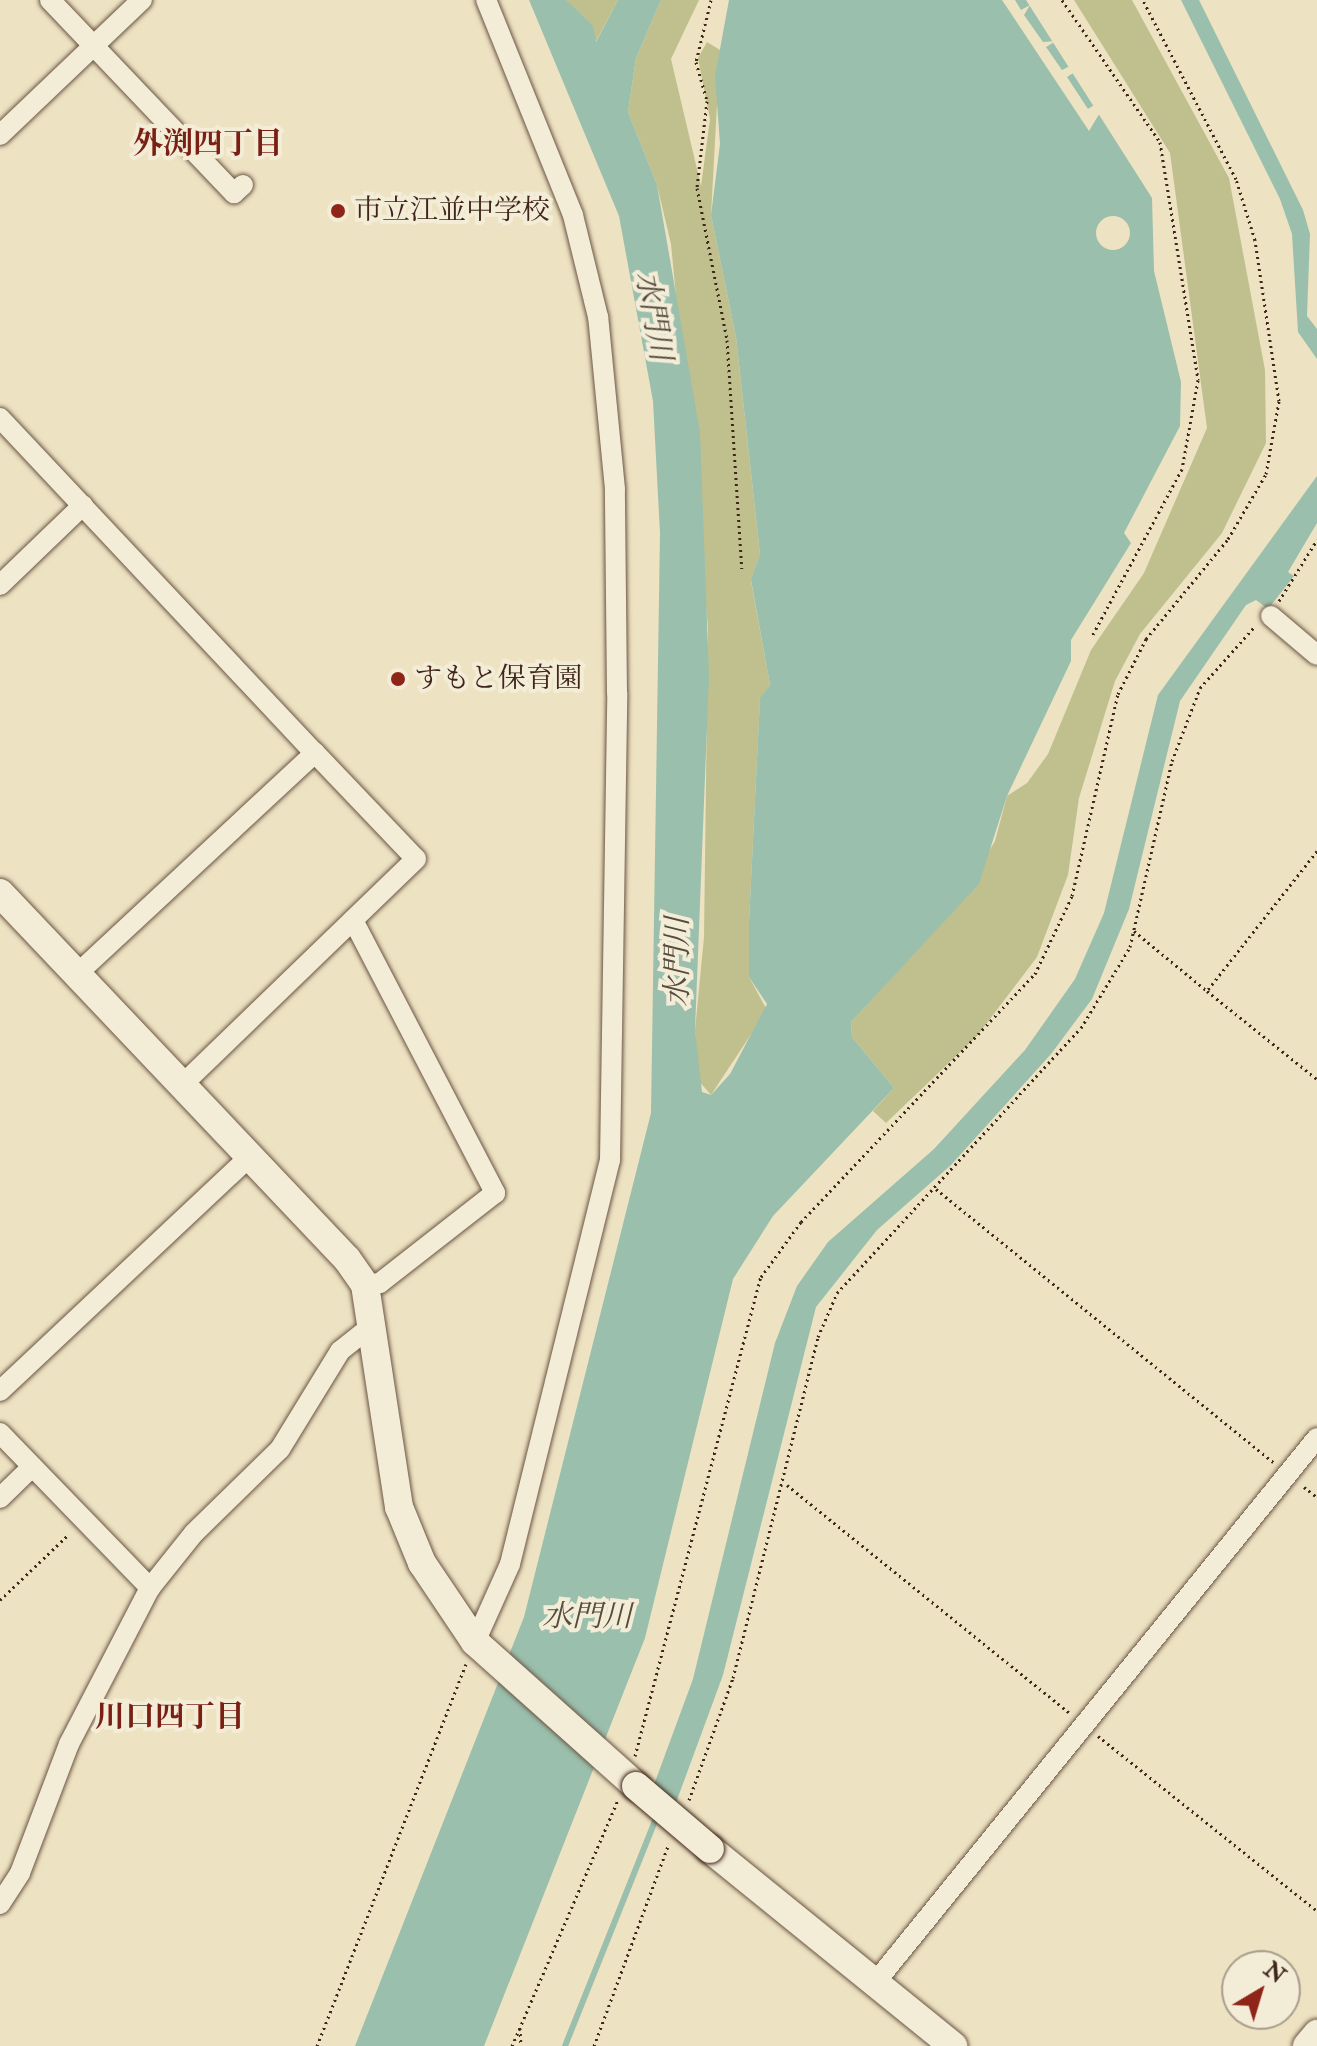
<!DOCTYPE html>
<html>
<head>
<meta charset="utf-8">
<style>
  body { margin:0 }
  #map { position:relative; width:1317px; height:2046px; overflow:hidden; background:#ede2c2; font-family:"IM FELL Double Pica","Noto Serif JP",serif }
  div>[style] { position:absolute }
  .green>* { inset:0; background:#c0c08e }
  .water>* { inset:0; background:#9abfac }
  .pier>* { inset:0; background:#ede2c2 }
  .round { border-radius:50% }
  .stream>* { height:6px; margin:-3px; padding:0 3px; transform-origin:3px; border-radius:3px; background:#9abfac }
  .path>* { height:3px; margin-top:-1.5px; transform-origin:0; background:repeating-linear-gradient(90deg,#40261a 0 2px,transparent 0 6px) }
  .roads { filter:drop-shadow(0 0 2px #6b5544) drop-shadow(0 0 2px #6b5544) }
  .street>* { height:20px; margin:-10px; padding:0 10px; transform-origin:10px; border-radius:10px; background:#f3ecd7 }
  .secondary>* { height:28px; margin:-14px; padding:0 14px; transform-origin:14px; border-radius:14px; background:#f3ecd7 }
  .bridges { filter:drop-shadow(0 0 2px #40261a) drop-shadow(0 0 2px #40261a) }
  .secondary-bridge>* { height:28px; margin:-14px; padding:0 14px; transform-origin:14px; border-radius:14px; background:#f3ecd7 }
  .dots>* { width:22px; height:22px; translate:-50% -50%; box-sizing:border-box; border:4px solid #f3ecd7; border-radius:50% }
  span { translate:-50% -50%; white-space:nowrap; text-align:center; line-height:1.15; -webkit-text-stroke:8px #f3ecd7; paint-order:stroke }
  .poi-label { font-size:28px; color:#40261a }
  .left { translate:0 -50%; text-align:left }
  .neighbourhood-label { font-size:30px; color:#7a1f14; font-weight:700 }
  .water-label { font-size:30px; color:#564c3e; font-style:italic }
  .north { position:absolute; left:1221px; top:1950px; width:80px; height:80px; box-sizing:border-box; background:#f3ecd7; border:2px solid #ab9d8b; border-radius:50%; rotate:38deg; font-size:22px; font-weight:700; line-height:32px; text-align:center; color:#40261a }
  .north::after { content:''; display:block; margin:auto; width:28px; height:36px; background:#8f2418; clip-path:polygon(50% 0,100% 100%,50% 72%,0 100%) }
</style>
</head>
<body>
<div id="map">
  <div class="green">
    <i style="clip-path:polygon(566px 0,618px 0,595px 43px)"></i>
    <i style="clip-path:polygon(661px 0,699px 0,671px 59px,701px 186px,710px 119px,698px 58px,707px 42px,720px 50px,711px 215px,736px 337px,760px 554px,751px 581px,770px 685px,760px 699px,749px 922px,749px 977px,767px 1010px,711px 1095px,698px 1080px,695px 1030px,704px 937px,708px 627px,671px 244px,657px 185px,628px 112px,636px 58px)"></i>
    <i style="clip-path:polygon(1074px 0,1132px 0,1229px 178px,1265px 370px,1266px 443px,1222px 533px,1140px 634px,1115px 681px,1079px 798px,1068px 875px,1037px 957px,977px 1036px,886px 1123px,873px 1111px,894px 1088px,852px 1037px,851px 1022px,959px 903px,995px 841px,1007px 796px,1027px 783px,1048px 754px,1091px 650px,1144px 573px,1207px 428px,1170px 153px)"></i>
  </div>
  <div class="water">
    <i style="clip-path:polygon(529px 0,566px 0,593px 26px,596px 42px,618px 0,661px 0,636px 58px,628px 112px,657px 185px,700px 432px,709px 676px,695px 1030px,702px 1092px,711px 1095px,730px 1074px,767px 1004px,749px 977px,749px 922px,760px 698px,770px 685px,751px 580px,760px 554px,736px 337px,711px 215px,720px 144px,715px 76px,729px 0,1026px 0,1152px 198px,1154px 271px,1181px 382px,1180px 426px,1124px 533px,1131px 543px,1071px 640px,1071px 661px,1007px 796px,979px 884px,851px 1022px,852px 1037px,894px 1088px,773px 1216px,733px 1279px,645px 1638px,484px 2046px,355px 2046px,524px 1617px,651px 1113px,660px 533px,653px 401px,619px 216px)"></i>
    <i style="clip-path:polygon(1181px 0,1199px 0,1303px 210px,1310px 234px,1307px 316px,1317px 329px,1317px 359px,1298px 332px,1292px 234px,1280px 199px)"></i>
    <i style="clip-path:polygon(1317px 476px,1317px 523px,1288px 572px,1294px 576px,1268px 609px,1256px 600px,1246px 605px,1180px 701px,1129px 909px,1092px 999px,1051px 1054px,951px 1165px,877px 1230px,816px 1307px,723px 1675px,670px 1819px,648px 1801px,693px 1679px,775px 1343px,797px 1286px,828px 1242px,934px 1149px,1025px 1050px,1075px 979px,1104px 913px,1158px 695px)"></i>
  </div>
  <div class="pier">
    <i style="clip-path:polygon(1002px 0,1015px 0,1021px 10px,1030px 5px,1024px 15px,1043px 42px,1056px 41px,1046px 47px,1062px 70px,1074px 64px,1078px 70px,1067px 77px,1088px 109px,1097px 103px,1101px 111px,1089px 131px)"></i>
    <i class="round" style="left:1096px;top:216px;width:34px;height:34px"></i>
  </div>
  <div class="stream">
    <i style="left:565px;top:2046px;width:250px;rotate:-68.2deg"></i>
  </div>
  <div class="path">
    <i style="left:711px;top:0;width:64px;rotate:103.6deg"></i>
    <i style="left:696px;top:62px;width:41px;rotate:74.2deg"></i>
    <i style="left:707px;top:101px;width:88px;rotate:96.6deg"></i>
    <i style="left:697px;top:188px;width:155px;rotate:78.8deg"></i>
    <i style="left:727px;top:340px;width:229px;rotate:86.3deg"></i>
    <i style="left:1062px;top:0;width:173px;rotate:55.4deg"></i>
    <i style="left:1160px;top:142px;width:241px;rotate:80.9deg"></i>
    <i style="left:1198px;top:380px;width:90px;rotate:100.2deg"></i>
    <i style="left:1182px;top:469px;width:190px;rotate:118.3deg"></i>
    <i style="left:1279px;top:601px;width:72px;rotate:-58.1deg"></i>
    <i style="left:1317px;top:851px;width:178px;rotate:128.2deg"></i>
    <i style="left:1207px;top:991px;width:141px;rotate:38.7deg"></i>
    <i style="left:1134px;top:931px;width:94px;rotate:39.4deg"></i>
    <i style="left:936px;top:1189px;width:434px;rotate:39deg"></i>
    <i style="left:787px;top:1485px;width:365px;rotate:38.9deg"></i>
    <i style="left:1304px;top:1487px;width:16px;rotate:38deg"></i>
    <i style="left:0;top:1600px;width:95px;rotate:-43.7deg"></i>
    <i style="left:1098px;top:1736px;width:280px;rotate:38.6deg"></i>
    <i style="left:635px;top:1756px;width:495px;rotate:-75.3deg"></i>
    <i style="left:761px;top:1277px;width:68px;rotate:-54deg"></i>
    <i style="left:801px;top:1222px;width:341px;rotate:-46.7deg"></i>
    <i style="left:1035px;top:974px;width:86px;rotate:-64.6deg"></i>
    <i style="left:1072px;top:896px;width:207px;rotate:-77.2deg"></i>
    <i style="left:1118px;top:694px;width:62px;rotate:-63deg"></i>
    <i style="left:1146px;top:639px;width:129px;rotate:-50.6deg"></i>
    <i style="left:1228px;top:539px;width:75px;rotate:-59.7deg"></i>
    <i style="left:1266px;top:474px;width:74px;rotate:-79.9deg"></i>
    <i style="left:1279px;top:401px;width:163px;rotate:-98.5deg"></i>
    <i style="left:1255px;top:240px;width:64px;rotate:-107.3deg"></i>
    <i style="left:1236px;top:179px;width:202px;rotate:-117.5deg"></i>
    <i style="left:689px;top:1800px;width:130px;rotate:-70.2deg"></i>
    <i style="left:733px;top:1678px;width:351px;rotate:-76deg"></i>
    <i style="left:818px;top:1337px;width:48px;rotate:-66.6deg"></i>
    <i style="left:837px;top:1293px;width:360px;rotate:-47.4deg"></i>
    <i style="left:1081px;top:1028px;width:95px;rotate:-58.8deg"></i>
    <i style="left:1130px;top:947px;width:191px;rotate:-77.3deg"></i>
    <i style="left:1172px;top:761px;width:78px;rotate:-69deg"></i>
    <i style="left:1200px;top:688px;width:83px;rotate:-48.4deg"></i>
    <i style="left:520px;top:2028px;width:18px;rotate:87deg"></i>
    <i style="left:317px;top:2046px;width:410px;rotate:-68.7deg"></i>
    <i style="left:512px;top:2046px;width:268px;rotate:-66.7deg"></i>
    <i style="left:594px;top:2046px;width:216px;rotate:-69.7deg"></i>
  </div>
  <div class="roads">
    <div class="street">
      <i style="left:50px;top:0;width:267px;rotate:46.4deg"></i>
      <i style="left:234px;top:193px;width:12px;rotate:-42deg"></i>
      <i style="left:0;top:135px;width:196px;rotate:-43.6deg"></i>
      <i style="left:0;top:418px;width:460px;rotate:46.8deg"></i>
      <i style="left:0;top:585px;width:115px;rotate:-43.9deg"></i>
      <i style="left:1271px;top:616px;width:60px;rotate:40.3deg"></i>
      <i style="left:353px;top:920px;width:308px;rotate:62.5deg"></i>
      <i style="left:495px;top:1193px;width:146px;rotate:142deg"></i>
      <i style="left:380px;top:1283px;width:15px;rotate:172deg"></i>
      <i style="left:77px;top:974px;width:325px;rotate:-42.9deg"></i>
      <i style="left:315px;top:753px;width:146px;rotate:46.4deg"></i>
      <i style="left:416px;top:859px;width:325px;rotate:136deg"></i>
      <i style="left:0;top:1391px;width:343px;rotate:-43.2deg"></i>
      <i style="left:0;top:1433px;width:216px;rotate:45.9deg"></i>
      <i style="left:0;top:1498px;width:45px;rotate:-44.1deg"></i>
      <i style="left:475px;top:1642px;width:85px;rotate:-65.8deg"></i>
      <i style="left:510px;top:1564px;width:416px;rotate:-76.1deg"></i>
      <i style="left:610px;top:1160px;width:467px;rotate:-89.1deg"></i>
      <i style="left:617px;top:693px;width:204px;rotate:-90.6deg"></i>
      <i style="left:615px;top:489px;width:173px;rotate:-95.6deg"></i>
      <i style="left:598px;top:317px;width:105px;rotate:-103.8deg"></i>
      <i style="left:573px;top:215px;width:232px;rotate:-112deg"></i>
      <i style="left:0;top:1904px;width:37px;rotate:-57deg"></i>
      <i style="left:20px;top:1873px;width:138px;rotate:-69.2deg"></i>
      <i style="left:69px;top:1744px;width:176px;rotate:-62.6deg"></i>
      <i style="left:150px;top:1588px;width:70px;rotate:-51.3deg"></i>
      <i style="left:194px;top:1533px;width:120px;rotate:-44.3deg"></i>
      <i style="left:280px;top:1449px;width:115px;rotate:-58.5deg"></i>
      <i style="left:340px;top:1351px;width:43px;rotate:-38.5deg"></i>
      <i style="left:874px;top:1984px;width:703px;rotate:-50.95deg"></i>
    </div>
    <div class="secondary">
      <i style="left:0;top:893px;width:504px;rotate:46.53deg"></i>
      <i style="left:347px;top:1259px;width:32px;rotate:55deg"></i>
      <i style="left:365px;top:1285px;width:225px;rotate:81.3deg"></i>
      <i style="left:399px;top:1507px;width:61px;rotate:67.7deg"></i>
      <i style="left:422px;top:1563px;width:95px;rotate:56.1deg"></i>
      <i style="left:475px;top:1642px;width:216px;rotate:41.8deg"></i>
      <i style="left:710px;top:1849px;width:313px;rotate:39deg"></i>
      <i style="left:1307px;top:2046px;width:16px;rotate:-50deg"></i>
    </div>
  </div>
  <div class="bridges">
    <div class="secondary-bridge">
      <i style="left:636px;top:1786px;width:97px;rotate:40.4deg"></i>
    </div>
  </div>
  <div class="dots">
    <i style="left:338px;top:211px;background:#8f2418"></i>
    <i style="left:398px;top:679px;background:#8f2418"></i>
  </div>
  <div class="poi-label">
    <span class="left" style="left:354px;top:211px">市立江並中学校</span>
    <span class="left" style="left:414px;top:679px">すもと保育園</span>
  </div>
  <div class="neighbourhood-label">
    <span style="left:208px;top:144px">外渕四丁目</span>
    <span style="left:170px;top:1717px">川口四丁目</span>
  </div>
  <div class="water-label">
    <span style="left:653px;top:316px;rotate:80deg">水門川</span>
    <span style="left:678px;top:962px;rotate:-90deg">水門川</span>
    <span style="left:587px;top:1617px">水門川</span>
  </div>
  <div class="north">N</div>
</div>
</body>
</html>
